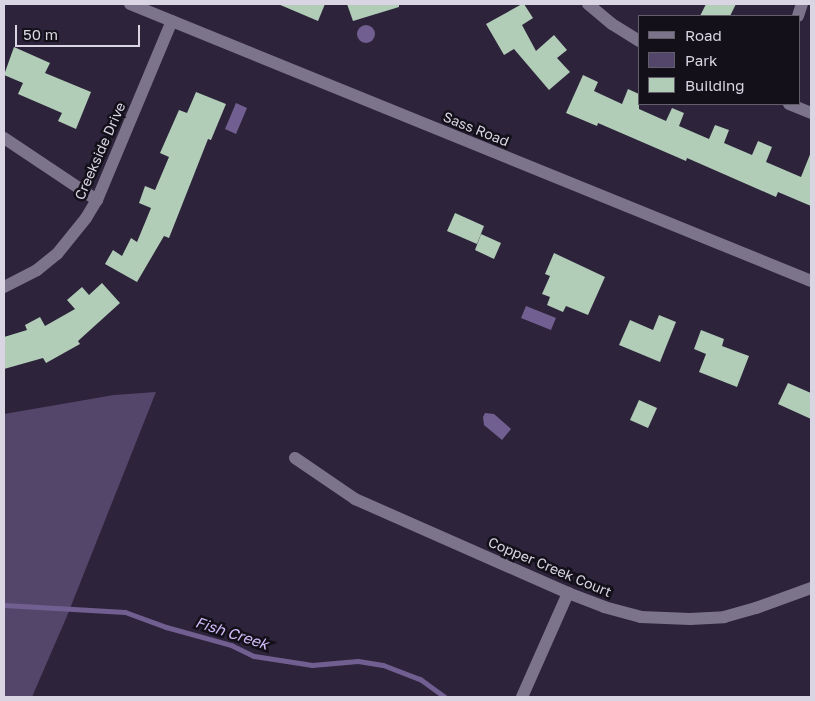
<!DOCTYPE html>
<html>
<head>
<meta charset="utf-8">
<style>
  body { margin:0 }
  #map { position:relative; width:815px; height:701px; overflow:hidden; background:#2d243b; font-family:"Golos Text",sans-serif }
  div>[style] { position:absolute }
  .green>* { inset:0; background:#53466a }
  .water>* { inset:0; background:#725f91 }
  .round { border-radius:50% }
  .stream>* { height:5px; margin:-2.5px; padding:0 2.5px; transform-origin:2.5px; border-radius:2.5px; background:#725f91 }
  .building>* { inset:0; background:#b1ccb7 }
  .minor>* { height:12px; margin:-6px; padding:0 6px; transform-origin:6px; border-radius:6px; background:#7c748b }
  span { translate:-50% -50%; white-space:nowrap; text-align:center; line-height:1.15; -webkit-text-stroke:5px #13101a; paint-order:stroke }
  .street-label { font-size:14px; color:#d9d5e3 }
  .water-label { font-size:15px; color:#d2bcf9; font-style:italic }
  .frame { position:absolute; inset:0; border:5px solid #d9d5e3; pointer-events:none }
  .legend { position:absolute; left:638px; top:15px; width:162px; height:90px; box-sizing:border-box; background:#13101a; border:1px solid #625f6a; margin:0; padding:6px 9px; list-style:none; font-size:15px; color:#d9d5e3 }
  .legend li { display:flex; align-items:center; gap:10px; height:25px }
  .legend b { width:25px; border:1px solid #625f6a }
  .scale { position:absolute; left:15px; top:25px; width:125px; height:22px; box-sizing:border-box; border:2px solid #d9d5e3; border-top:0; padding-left:6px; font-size:15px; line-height:18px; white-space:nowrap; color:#d9d5e3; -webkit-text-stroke:4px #13101a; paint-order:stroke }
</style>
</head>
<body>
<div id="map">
  <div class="green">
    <i style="clip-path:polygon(156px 392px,67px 616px,32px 697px,4px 697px,4px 414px,114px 395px)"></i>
  </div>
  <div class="water">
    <i class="round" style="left:357px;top:25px;width:18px;height:18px"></i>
    <i style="clip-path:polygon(236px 103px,247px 108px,236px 134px,225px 129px)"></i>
    <i style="clip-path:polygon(526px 306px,556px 318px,551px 330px,521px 318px)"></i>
    <i style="clip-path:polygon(485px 413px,494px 414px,511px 429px,502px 440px,484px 425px,483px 417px)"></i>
  </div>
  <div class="stream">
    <i style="left:4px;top:605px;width:121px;rotate:3.3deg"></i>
    <i style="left:125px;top:612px;width:44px;rotate:20.1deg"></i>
    <i style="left:166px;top:627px;width:67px;rotate:15.5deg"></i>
    <i style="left:231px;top:645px;width:25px;rotate:26deg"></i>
    <i style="left:254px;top:656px;width:59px;rotate:8.8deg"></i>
    <i style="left:312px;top:665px;width:46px;rotate:-5deg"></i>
    <i style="left:358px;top:661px;width:25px;rotate:9deg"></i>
    <i style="left:383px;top:665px;width:40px;rotate:21deg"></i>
    <i style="left:420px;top:679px;width:31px;rotate:36deg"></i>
  </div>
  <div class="building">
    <i style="clip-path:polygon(278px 4px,325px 4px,318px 21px)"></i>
    <i style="clip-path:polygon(347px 4px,399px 4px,399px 7px,353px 21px)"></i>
    <i style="clip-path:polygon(522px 4px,524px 4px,533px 18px,522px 25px,536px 51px,554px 35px,567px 50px,557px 58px,570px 72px,549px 90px,514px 49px,504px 55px,486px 24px)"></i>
    <i style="clip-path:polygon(706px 4px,736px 4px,730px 16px,700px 16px)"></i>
    <i style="clip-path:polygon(14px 47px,50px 63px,45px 73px,91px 92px,76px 129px,58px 121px,62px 113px,18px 94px,23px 83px,4px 75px)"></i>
    <i style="clip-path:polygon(583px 75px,598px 82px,594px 91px,622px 104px,628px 89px,639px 94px,639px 109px,666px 121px,672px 108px,684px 113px,679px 126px,709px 139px,715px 125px,729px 130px,724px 143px,752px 155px,758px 141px,772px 147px,766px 162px,801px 177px,811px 152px,811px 206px,778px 192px,776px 197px,687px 158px,686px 161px,598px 123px,597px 126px,566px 113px)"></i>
    <i style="clip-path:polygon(196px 92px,226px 104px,211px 140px,208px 139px,169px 238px,164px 236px,137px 282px,105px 264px,113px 250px,122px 256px,131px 238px,137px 242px,151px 208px,139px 203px,145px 186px,155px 190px,169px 157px,160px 153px,179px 110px,187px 113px)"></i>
    <i style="clip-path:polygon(455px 213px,484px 226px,477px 244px,447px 231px)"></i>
    <i style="clip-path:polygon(481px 234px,501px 243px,494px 259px,475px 250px)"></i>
    <i style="clip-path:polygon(554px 253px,605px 277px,588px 315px,566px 306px,563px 312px,547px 305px,550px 297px,542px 294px,550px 276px,545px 274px)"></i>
    <i style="clip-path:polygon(102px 283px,120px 303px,78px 341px,80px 344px,46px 363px,43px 358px,4px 369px,4px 337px,27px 330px,25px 325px,40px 317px,45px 326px,75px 309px,67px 300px,82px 287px,89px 295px)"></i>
    <i style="clip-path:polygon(659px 315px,676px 322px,660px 362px,619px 345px,630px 320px,653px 330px)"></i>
    <i style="clip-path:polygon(701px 330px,724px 339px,722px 346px,749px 356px,737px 387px,699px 372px,706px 354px,694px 349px)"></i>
    <i style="clip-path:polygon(788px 383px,811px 393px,811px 419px,778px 404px)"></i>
    <i style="clip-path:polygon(639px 400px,657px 408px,648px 428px,630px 420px)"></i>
  </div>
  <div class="minor">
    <i style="left:130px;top:4px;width:735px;rotate:22.13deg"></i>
    <i style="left:588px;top:4px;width:31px;rotate:40deg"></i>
    <i style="left:612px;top:24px;width:32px;rotate:32deg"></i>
    <i style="left:798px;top:16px;width:13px;rotate:-72deg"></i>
    <i style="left:789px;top:104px;width:24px;rotate:22deg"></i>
    <i style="left:4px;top:138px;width:112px;rotate:33.7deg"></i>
    <i style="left:4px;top:287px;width:37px;rotate:-27deg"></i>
    <i style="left:37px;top:270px;width:26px;rotate:-39deg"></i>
    <i style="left:57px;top:254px;width:46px;rotate:-51.1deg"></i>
    <i style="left:86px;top:218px;width:21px;rotate:-59deg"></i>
    <i style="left:97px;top:200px;width:194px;rotate:-67.3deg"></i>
    <i style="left:295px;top:458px;width:73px;rotate:34.3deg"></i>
    <i style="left:355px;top:499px;width:233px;rotate:23.8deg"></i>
    <i style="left:568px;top:593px;width:39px;rotate:21deg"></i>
    <i style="left:604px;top:607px;width:38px;rotate:15deg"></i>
    <i style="left:641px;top:617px;width:49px;rotate:2.3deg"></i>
    <i style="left:690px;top:619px;width:34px;rotate:-3deg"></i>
    <i style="left:724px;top:617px;width:33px;rotate:-16deg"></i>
    <i style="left:756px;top:608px;width:59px;rotate:-20deg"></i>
    <i style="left:522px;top:697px;width:114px;rotate:-66.1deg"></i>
  </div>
  <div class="street-label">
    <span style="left:476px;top:129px;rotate:22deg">Sass Road</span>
    <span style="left:100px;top:151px;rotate:-66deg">Creekside Drive</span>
    <span style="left:550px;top:567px;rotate:23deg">Copper Creek Court</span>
  </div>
  <div class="water-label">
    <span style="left:232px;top:633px;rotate:18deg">Fish Creek</span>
  </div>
  <div class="frame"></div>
  <ul class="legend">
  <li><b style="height:6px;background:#7c748b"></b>Road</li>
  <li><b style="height:14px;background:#53466a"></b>Park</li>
  <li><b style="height:14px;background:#b1ccb7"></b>Building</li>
  </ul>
  <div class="scale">50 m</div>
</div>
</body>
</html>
